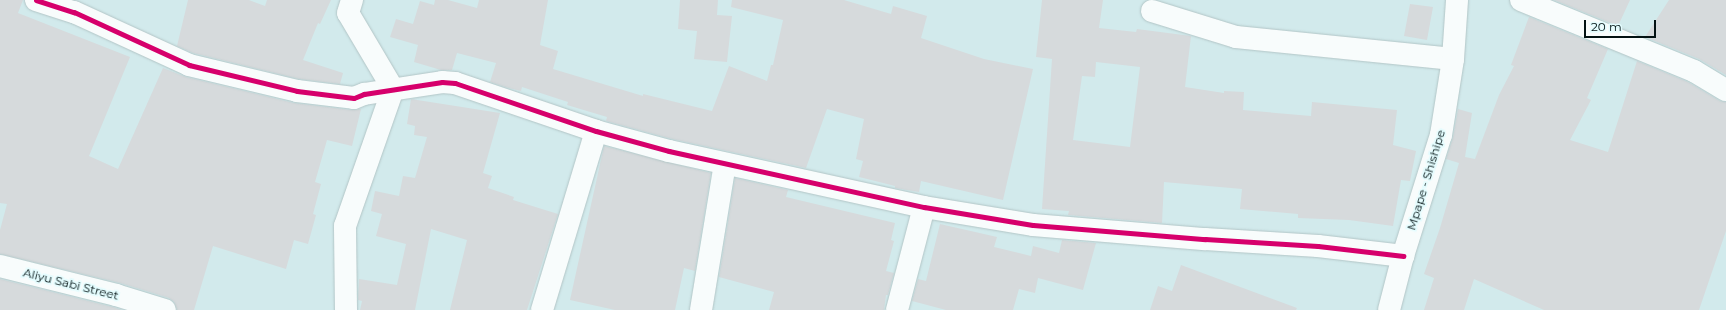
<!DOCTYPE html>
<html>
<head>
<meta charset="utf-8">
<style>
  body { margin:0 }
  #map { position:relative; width:1726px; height:310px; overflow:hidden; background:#d2eaec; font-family:Montserrat,sans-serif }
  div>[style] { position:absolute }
  .building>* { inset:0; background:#d6dadc }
  .roads { filter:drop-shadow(0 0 1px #b2c5c6) drop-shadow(0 0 1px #b2c5c6) }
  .minor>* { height:22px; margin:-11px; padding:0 11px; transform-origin:11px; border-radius:11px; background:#f8fcfc }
  .cycleway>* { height:5px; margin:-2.5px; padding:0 2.5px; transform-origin:2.5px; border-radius:2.5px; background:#d6006c }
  span { translate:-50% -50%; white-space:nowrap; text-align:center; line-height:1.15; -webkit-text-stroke:3.5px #e3fcfe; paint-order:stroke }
  .street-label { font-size:12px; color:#031213 }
  .scale { position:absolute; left:1584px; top:20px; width:72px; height:18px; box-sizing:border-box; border:2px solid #031213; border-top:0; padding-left:5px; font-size:12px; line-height:14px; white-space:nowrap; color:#031213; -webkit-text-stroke:3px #e3fcfe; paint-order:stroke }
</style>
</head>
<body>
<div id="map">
  <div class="building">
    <i style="clip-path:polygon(0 0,23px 0,18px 13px,130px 57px,89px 156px,118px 169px,163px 68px,186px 77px,294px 103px,352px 110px,361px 109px,352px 146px,327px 140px,315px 182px,321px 184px,313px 214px,316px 215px,308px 244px,294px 240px,286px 269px,213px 246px,194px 310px,177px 310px,174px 302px,169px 298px,120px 283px,0 254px,0 230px,7px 204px,0 203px)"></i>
    <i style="clip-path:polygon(188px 0,249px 0,265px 6px,267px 0,331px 0,320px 24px,318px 23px,303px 60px,343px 73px,340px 84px,299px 79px,193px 53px,177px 46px)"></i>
    <i style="clip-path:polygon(435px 0,448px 0,477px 8px,479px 0,548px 0,540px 45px,558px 51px,553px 69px,643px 96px,643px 94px,712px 111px,729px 66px,767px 81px,771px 65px,773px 65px,783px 20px,731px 7px,732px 0,844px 0,891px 14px,893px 6px,927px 16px,921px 38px,984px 59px,1033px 69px,1003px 200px,921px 181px,919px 192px,895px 188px,895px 186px,859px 177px,863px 161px,856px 159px,864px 119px,827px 109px,806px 168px,672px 139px,606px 121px,607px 117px,567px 105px,568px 102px,522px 87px,521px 91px,505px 87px,490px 82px,496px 63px,457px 53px,452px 70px,441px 70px,414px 62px,418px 45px,390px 37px,396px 19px,413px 24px,420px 1px,434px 5px)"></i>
    <i style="clip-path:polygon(680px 0,718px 0,717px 15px,732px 16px,727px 62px,694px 59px,697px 31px,678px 29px)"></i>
    <i style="clip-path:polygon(evenodd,1042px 0,1103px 0,1099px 28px,1136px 32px,1137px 29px,1191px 36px,1185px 87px,1224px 93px,1224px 91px,1244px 92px,1243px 110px,1311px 116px,1312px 102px,1397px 110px,1393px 145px,1416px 151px,1410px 181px,1401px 180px,1393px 226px,1349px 220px,1298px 218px,1298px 214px,1240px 209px,1242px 189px,1164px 182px,1162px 223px,1068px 215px,1069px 211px,1042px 209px,1052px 59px,1036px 57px,1042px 0,1096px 62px,1140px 67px,1130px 147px,1073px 140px,1082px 76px,1095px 77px,1096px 62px)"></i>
    <i style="clip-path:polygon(1554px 0,1630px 0,1618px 26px)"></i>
    <i style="clip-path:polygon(1669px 0,1726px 0,1726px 75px,1699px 59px,1645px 37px)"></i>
    <i style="clip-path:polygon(1410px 4px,1433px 7px,1427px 40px,1404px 36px)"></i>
    <i style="clip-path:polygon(1529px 17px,1608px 49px,1587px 98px,1591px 100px,1570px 140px,1608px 152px,1637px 61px,1688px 82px,1720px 101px,1726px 102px,1726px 231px,1699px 310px,1544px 310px,1474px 279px,1464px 310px,1424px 310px,1434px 278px,1424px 274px,1440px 228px,1459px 163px,1446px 159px,1453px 137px,1458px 109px,1472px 113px,1465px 157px,1475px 159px,1499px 95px,1514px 66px,1511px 65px)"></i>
    <i style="clip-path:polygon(411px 99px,500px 113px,483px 173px,492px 176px,488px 188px,514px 197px,513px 200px,558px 214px,527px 310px,450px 310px,467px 240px,431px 229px,415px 310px,360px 310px,362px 301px,358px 300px,359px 279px,397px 285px,406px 244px,376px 236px,382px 214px,371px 211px,375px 191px,399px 196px,403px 176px,415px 178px,427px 137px,414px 135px,415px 126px,407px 124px)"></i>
    <i style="clip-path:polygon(604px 146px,711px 173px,695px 271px,684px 268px,675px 310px,615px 310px,570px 300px)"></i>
    <i style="clip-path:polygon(735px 178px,788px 190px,786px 197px,895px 223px,891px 240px,894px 241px,886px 271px,894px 273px,888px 295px,886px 295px,884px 310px,769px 310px,774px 292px,719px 277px)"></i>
    <i style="clip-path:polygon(940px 224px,997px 237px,994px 247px,1031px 256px,1033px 246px,1059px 253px,1062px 240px,1096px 243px,1083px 290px,1038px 278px,1035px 293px,1019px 289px,1013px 310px,946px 310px,912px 301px,918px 279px,926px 281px)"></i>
    <i style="clip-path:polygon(1181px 265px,1297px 308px,1296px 310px,1150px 310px,1158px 286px,1172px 291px)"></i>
    <i style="clip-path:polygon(0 279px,113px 307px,122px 310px,0 310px)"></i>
  </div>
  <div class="roads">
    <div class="minor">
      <i style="left:36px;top:0;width:40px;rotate:18deg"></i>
      <i style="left:74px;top:12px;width:127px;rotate:24.7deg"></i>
      <i style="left:189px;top:65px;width:111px;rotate:13.5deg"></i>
      <i style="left:297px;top:91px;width:57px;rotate:7deg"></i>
      <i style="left:354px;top:98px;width:11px;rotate:-22deg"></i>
      <i style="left:364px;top:94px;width:79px;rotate:-8.7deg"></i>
      <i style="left:442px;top:82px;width:13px;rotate:4deg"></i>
      <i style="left:455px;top:83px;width:149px;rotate:18.8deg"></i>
      <i style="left:596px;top:131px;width:76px;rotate:15.3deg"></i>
      <i style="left:669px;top:151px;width:261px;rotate:12.4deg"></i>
      <i style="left:924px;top:207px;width:110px;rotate:9.4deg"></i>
      <i style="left:1033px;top:225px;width:173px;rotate:4.7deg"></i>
      <i style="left:1205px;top:239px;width:113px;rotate:3.5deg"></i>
      <i style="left:1318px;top:246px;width:86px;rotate:6.7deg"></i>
      <i style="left:1521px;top:0;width:187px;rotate:22.3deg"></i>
      <i style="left:1694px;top:71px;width:37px;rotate:31deg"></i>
      <i style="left:1152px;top:11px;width:88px;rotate:17.2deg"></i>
      <i style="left:1236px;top:37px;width:218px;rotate:5.8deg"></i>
      <i style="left:0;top:266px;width:120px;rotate:14deg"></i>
      <i style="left:116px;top:295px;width:51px;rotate:17deg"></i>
      <i style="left:346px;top:310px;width:84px;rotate:-90.7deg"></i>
      <i style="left:345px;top:226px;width:145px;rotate:-70.7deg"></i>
      <i style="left:393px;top:89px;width:88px;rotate:-120.6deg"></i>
      <i style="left:348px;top:13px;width:14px;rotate:-73deg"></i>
      <i style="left:542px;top:310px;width:187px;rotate:-73.2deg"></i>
      <i style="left:701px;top:310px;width:148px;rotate:-80.7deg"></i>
      <i style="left:897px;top:310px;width:106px;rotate:-75.3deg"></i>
      <i style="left:1389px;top:310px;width:56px;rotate:-75.5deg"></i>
      <i style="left:1403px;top:256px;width:127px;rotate:-72.6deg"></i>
      <i style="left:1441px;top:135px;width:77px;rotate:-81deg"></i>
      <i style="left:1453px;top:59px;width:59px;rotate:-86.1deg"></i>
    </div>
  </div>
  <div class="cycleway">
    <i style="left:36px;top:0;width:40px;rotate:18deg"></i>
    <i style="left:74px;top:12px;width:127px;rotate:24.7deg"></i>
    <i style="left:189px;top:65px;width:111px;rotate:13.5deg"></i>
    <i style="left:297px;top:91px;width:57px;rotate:7deg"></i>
    <i style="left:354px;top:98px;width:11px;rotate:-22deg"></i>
    <i style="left:364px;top:94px;width:79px;rotate:-8.7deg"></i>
    <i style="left:442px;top:82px;width:13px;rotate:4deg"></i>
    <i style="left:455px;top:83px;width:149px;rotate:18.8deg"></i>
    <i style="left:596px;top:131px;width:76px;rotate:15.3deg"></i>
    <i style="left:669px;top:151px;width:261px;rotate:12.4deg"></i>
    <i style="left:924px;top:207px;width:110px;rotate:9.4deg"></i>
    <i style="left:1033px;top:225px;width:173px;rotate:4.7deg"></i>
    <i style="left:1205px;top:239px;width:113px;rotate:3.5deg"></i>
    <i style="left:1318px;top:246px;width:86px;rotate:6.7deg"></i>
  </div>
  <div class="street-label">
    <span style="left:1426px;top:180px;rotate:-73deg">Mpape - Shishipe</span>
    <span style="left:71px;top:284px;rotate:14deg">Aliyu Sabi Street</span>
  </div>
  <div class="scale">20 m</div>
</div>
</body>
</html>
